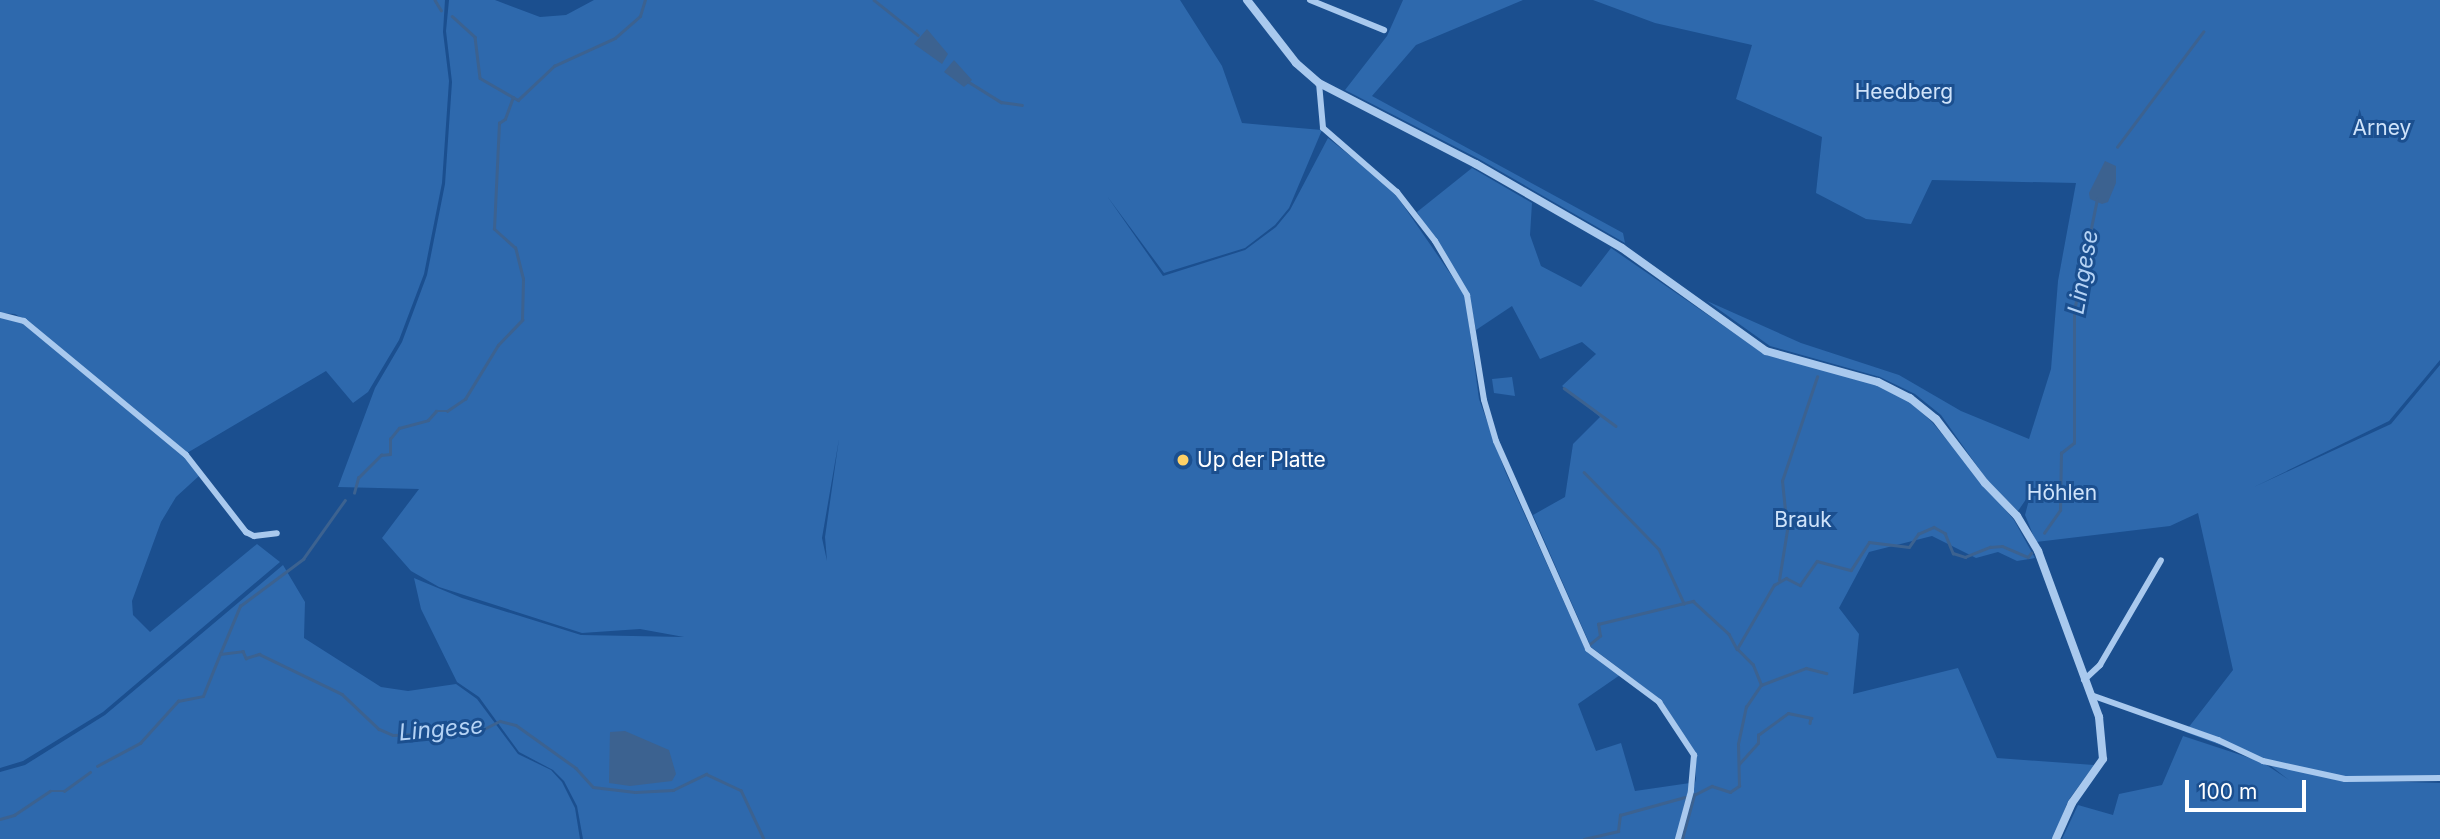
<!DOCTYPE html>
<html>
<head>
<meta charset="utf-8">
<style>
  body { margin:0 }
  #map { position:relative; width:2440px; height:839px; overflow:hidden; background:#1b4f8f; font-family:Inter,sans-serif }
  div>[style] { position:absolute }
  .green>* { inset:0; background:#2e69ad }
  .water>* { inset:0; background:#3c6290 }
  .stream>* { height:2.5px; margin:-1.25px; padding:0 1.25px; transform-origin:1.25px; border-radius:1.25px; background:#3c6290 }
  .minor>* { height:6px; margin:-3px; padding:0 3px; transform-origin:3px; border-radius:3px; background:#a9c9ee }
  .tertiary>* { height:8px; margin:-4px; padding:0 4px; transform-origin:4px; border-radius:4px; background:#a9c9ee }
  .dots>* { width:19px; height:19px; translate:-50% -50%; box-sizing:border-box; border:4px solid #1b4f8f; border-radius:50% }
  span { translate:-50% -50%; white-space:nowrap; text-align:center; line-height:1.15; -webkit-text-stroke:6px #1b4f8f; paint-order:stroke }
  .park-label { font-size:21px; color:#cfe3fa }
  .poi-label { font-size:21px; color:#fff }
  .left { translate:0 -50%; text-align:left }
  .water-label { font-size:23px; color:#b5d3f5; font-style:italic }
  .scale { position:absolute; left:2185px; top:780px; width:121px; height:32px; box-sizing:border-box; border:4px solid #fff; border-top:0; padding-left:9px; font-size:21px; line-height:24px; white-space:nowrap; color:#fff; -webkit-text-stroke:5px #1b4f8f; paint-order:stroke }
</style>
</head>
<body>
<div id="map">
  <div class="green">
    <i style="clip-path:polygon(0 0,445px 0,443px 32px,449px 81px,442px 183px,424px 274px,399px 340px,368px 392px,353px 403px,326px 371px,187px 453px,25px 320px,15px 314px,0 313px)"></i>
    <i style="clip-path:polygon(evenodd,449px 0,495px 0,540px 17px,566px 15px,594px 0,1180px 0,1222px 66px,1242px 123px,1322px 130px,1289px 208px,1275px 225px,1245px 248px,1164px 273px,1107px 196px,1163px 276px,1245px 250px,1276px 227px,1290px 210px,1328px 138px,1392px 189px,1465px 295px,1479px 399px,1505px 471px,1585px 649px,1620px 675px,1578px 704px,1596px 751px,1621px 743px,1635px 791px,1690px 783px,1676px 839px,583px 839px,577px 806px,564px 781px,553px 770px,519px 752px,479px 697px,457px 682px,421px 609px,414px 578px,462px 598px,581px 635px,684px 637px,640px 629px,582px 633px,439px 587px,411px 571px,382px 538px,419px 489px,338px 487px,375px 388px,402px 342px,427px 275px,445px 184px,452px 82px,446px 31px,449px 0,839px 439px,825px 537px,827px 561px,822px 538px,839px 439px)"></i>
    <i style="clip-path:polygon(1403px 0,1523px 0,1416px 45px,1372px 96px,1623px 233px,1625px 243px,1479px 159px,1345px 90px,1387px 36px)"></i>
    <i style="clip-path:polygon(1593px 0,2440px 0,2440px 360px,2389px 421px,2254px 487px,2391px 424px,2440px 365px,2440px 778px,2345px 778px,2263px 761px,2185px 732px,2233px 670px,2198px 513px,2170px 526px,2036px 542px,2025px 515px,2031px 492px,2018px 511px,1987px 480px,1941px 415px,1915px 394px,1880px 377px,1770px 346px,1707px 301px,1801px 343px,1899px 375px,1961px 411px,2029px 439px,2051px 369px,2058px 281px,2076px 183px,1932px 180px,1911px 224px,1866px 219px,1816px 193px,1822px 137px,1736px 99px,1752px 45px,1655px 23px)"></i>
    <i style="clip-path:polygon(1472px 168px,1532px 203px,1530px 235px,1541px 266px,1581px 287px,1611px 248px,1763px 353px,1877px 384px,1908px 400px,1932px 422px,2014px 520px,2035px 558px,2017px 561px,1998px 552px,1976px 558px,1932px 536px,1869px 552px,1839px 608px,1859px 634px,1853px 694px,1958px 668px,1997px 758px,2094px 765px,2068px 801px,2053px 839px,1680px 839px,1696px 779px,1695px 753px,1662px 701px,1591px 647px,1533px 515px,1565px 497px,1573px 444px,1600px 417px,1562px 386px,1596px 354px,1582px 342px,1540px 359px,1512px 306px,1476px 330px,1469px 295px,1417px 212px)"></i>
    <i style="clip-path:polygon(0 317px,22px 322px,184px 456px,200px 475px,176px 497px,161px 522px,132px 601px,133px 615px,150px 632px,257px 544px,280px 562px,103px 712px,23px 761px,0 768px)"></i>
    <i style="clip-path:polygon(1512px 377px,1515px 396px,1494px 393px,1492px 379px)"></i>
    <i style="clip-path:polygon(283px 565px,305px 602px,304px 638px,381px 687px,408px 691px,456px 684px,477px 699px,518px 754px,551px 770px,562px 782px,575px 808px,580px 839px,0 839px,0 772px,25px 765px,105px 715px)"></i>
    <i style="clip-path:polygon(2183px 736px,2262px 762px,2289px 780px,2267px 763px,2344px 780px,2440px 783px,2440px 839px,2062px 839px,2078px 805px,2113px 815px,2119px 794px,2162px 785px)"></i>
  </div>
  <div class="water">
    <i style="clip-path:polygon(927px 29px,948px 54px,942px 64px,914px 44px)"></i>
    <i style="clip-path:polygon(954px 60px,972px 80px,964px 87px,944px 72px)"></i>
    <i style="clip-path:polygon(2105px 161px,2116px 166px,2116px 183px,2108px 202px,2102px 204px,2090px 199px,2089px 193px)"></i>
    <i style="clip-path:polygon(625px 731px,669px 750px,676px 774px,672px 781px,630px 786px,609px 783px,610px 732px)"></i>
  </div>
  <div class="stream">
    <i style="left:435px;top:0;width:12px;rotate:59deg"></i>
    <i style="left:874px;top:0;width:56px;rotate:38.5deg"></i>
    <i style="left:452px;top:16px;width:31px;rotate:42deg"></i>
    <i style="left:475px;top:37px;width:41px;rotate:83deg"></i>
    <i style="left:480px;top:78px;width:38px;rotate:30deg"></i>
    <i style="left:969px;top:82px;width:38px;rotate:32deg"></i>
    <i style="left:1001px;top:102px;width:21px;rotate:8deg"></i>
    <i style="left:2117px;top:147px;width:144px;rotate:-53.2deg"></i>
    <i style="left:1564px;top:388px;width:64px;rotate:36.2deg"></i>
    <i style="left:1584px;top:472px;width:107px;rotate:45.8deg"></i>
    <i style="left:1659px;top:549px;width:60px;rotate:65.2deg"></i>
    <i style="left:354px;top:493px;width:16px;rotate:-75deg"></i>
    <i style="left:358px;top:478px;width:33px;rotate:-45deg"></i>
    <i style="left:381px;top:455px;width:9px;rotate:-6deg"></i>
    <i style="left:390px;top:454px;width:15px;rotate:-90deg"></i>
    <i style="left:390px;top:439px;width:14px;rotate:-51deg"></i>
    <i style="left:399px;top:428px;width:30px;rotate:-15deg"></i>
    <i style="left:428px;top:420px;width:12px;rotate:-48deg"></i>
    <i style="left:436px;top:411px;width:11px"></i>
    <i style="left:447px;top:411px;width:22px;rotate:-34deg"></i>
    <i style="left:465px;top:399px;width:63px;rotate:-58.6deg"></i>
    <i style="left:498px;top:345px;width:35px;rotate:-46deg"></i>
    <i style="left:522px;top:320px;width:41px;rotate:-88.6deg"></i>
    <i style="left:523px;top:279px;width:32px;rotate:-104deg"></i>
    <i style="left:515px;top:248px;width:28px;rotate:-138deg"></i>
    <i style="left:494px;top:229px;width:106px;rotate:-87.3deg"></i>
    <i style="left:499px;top:123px;width:7px;rotate:-34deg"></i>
    <i style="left:505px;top:119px;width:23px;rotate:-70deg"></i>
    <i style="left:513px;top:97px;width:6px;rotate:31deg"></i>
    <i style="left:518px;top:100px;width:50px;rotate:-43.4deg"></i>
    <i style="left:554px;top:66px;width:67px;rotate:-24.7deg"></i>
    <i style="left:615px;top:38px;width:33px;rotate:-41deg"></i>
    <i style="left:640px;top:16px;width:17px;rotate:-73deg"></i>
    <i style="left:2044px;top:533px;width:28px;rotate:-55deg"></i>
    <i style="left:2060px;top:510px;width:57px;rotate:-89deg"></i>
    <i style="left:2061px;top:453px;width:16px;rotate:-38deg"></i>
    <i style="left:2074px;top:443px;width:132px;rotate:-90deg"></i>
    <i style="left:2074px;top:311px;width:114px;rotate:-78.4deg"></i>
    <i style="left:1779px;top:580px;width:51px;rotate:-80.9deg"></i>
    <i style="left:1787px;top:530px;width:49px;rotate:-95.8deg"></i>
    <i style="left:1782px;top:481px;width:110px;rotate:-71.4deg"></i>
    <i style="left:1590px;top:644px;width:13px;rotate:-39deg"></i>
    <i style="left:1600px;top:636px;width:12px;rotate:-99deg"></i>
    <i style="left:1598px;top:624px;width:98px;rotate:-13.6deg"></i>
    <i style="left:1693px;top:601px;width:49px;rotate:42.5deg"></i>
    <i style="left:1729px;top:634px;width:17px;rotate:62deg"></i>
    <i style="left:220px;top:654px;width:52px;rotate:-67.4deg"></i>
    <i style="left:240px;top:606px;width:79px;rotate:-36.7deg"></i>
    <i style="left:303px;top:559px;width:72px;rotate:-54.6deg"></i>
    <i style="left:1761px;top:685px;width:48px;rotate:-20.7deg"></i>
    <i style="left:1806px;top:668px;width:21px;rotate:14deg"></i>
    <i style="left:1739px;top:764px;width:28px;rotate:-48deg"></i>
    <i style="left:1758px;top:743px;width:8px;rotate:-90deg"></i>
    <i style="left:1758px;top:735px;width:37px;rotate:-36deg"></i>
    <i style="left:1788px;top:713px;width:24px;rotate:12deg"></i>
    <i style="left:1811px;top:718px;width:5px;rotate:101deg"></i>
    <i style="left:97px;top:766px;width:49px;rotate:-28.1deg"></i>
    <i style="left:140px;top:743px;width:57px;rotate:-47.9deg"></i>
    <i style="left:178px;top:701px;width:25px;rotate:-11deg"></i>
    <i style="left:203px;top:696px;width:45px;rotate:-68deg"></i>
    <i style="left:220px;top:654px;width:23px;rotate:-7deg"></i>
    <i style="left:243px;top:651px;width:8px;rotate:67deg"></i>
    <i style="left:246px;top:658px;width:14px;rotate:-17deg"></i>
    <i style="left:259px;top:654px;width:92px;rotate:25.7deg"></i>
    <i style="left:342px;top:694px;width:51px;rotate:43.4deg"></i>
    <i style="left:379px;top:729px;width:15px;rotate:23deg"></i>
    <i style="left:393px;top:735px;width:54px;rotate:-2.1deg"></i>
    <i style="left:447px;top:733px;width:23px;rotate:-20deg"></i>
    <i style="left:469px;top:725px;width:13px;rotate:29deg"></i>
    <i style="left:480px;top:731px;width:22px;rotate:-27deg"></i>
    <i style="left:500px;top:721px;width:16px;rotate:14deg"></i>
    <i style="left:516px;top:725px;width:74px;rotate:35.6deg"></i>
    <i style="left:576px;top:768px;width:25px;rotate:48deg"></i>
    <i style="left:593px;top:787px;width:42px;rotate:6.8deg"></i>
    <i style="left:635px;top:792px;width:38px;rotate:-3deg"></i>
    <i style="left:673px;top:790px;width:37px;rotate:-26deg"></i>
    <i style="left:706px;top:774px;width:38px;rotate:25deg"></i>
    <i style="left:741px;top:790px;width:54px;rotate:64.9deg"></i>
    <i style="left:0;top:819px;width:15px;rotate:-16deg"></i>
    <i style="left:14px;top:815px;width:43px;rotate:-33.7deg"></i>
    <i style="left:50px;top:791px;width:14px"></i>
    <i style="left:64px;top:791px;width:32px;rotate:-36deg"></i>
    <i style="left:1584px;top:839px;width:35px;rotate:-13deg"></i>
    <i style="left:1618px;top:831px;width:16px;rotate:-83deg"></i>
    <i style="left:1620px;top:815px;width:67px;rotate:-15.5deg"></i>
    <i style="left:1682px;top:839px;width:46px;rotate:-74.7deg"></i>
    <i style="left:1694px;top:795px;width:20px;rotate:-27deg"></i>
    <i style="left:1712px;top:786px;width:19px;rotate:18deg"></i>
    <i style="left:1730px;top:792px;width:11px;rotate:-34deg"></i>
    <i style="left:1739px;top:786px;width:42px;rotate:-91.4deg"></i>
    <i style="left:1738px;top:744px;width:38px;rotate:-78deg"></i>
    <i style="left:1746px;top:707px;width:27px;rotate:-56deg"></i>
    <i style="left:1761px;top:685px;width:22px;rotate:-112deg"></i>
    <i style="left:1753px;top:665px;width:23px;rotate:-135deg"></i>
    <i style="left:1737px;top:649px;width:74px;rotate:-60deg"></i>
    <i style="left:1774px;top:585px;width:14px;rotate:-30deg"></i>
    <i style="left:1786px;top:578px;width:16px;rotate:27deg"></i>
    <i style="left:1800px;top:585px;width:29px;rotate:-55deg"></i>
    <i style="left:1817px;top:561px;width:35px;rotate:15deg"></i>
    <i style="left:1851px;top:570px;width:33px;rotate:-57deg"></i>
    <i style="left:1869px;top:542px;width:40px;rotate:7.1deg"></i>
    <i style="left:1909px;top:547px;width:16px;rotate:-55deg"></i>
    <i style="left:1918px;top:534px;width:17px;rotate:-24deg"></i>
    <i style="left:1934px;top:527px;width:13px;rotate:29deg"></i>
    <i style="left:1945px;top:533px;width:22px;rotate:68deg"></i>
    <i style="left:1953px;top:553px;width:13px;rotate:18deg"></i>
    <i style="left:1965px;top:557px;width:27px;rotate:-22deg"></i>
    <i style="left:1990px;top:547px;width:12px;rotate:-5deg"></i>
    <i style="left:2002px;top:546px;width:28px;rotate:23deg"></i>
    <i style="left:2028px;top:557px;width:5px;rotate:-53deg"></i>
  </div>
  <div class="minor">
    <i style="left:1310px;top:0;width:80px;rotate:22.1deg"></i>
    <i style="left:1319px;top:83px;width:45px;rotate:84.9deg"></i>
    <i style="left:1323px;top:128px;width:98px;rotate:40.9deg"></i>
    <i style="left:1397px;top:192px;width:62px;rotate:52.2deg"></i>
    <i style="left:1435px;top:241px;width:63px;rotate:59.3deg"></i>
    <i style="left:1467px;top:295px;width:106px;rotate:80.8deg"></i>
    <i style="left:1484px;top:400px;width:43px;rotate:73.7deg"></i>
    <i style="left:1496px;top:441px;width:227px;rotate:66.1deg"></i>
    <i style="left:1588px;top:649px;width:89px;rotate:36.7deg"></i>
    <i style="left:1659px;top:702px;width:64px;rotate:56.6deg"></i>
    <i style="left:1694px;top:755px;width:36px;rotate:95deg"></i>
    <i style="left:1691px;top:791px;width:50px;rotate:105.2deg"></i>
    <i style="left:0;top:315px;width:25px;rotate:14deg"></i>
    <i style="left:24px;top:321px;width:210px;rotate:39.6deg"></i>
    <i style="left:186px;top:455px;width:98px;rotate:52.1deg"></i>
    <i style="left:246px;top:532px;width:9px;rotate:27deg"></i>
    <i style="left:254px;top:536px;width:23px;rotate:-7deg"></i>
    <i style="left:2084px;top:680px;width:22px;rotate:-43deg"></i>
    <i style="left:2100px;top:665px;width:121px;rotate:-59.8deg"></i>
    <i style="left:2091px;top:695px;width:135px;rotate:19.5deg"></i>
    <i style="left:2218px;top:740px;width:50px;rotate:25deg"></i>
    <i style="left:2263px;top:761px;width:84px;rotate:12.4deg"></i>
    <i style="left:2345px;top:779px;width:95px;rotate:-0.6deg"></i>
  </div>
  <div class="tertiary">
    <i style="left:1247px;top:0;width:80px;rotate:52.1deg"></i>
    <i style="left:1296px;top:63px;width:30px;rotate:41deg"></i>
    <i style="left:1319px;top:83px;width:177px;rotate:27.3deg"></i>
    <i style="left:1476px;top:164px;width:168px;rotate:29.9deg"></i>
    <i style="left:1622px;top:248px;width:177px;rotate:35.6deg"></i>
    <i style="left:1766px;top:351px;width:116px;rotate:15.5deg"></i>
    <i style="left:1878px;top:382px;width:36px;rotate:27deg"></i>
    <i style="left:1910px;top:398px;width:33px;rotate:39deg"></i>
    <i style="left:1936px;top:419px;width:81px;rotate:52.6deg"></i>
    <i style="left:1985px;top:483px;width:46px;rotate:45.9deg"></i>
    <i style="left:2017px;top:516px;width:41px;rotate:59deg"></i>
    <i style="left:2038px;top:551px;width:177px;rotate:69.8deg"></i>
    <i style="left:2099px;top:717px;width:42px;rotate:84.6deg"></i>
    <i style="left:2103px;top:759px;width:54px;rotate:125.2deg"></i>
    <i style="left:2072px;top:803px;width:39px;rotate:114deg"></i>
  </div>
  <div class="dots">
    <i style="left:1183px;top:460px;background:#ffd166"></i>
  </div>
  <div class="park-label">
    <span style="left:1904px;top:92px">Heedberg</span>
    <span style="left:2382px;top:128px">Arney</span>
    <span style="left:2062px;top:493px">Höhlen</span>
    <span style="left:1803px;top:520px">Brauk</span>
  </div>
  <div class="poi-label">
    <span class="left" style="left:1197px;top:460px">Up der Platte</span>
  </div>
  <div class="water-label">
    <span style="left:2083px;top:272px;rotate:-80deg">Lingese</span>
    <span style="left:441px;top:729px;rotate:-5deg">Lingese</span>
  </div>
  <div class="scale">100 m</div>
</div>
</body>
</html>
